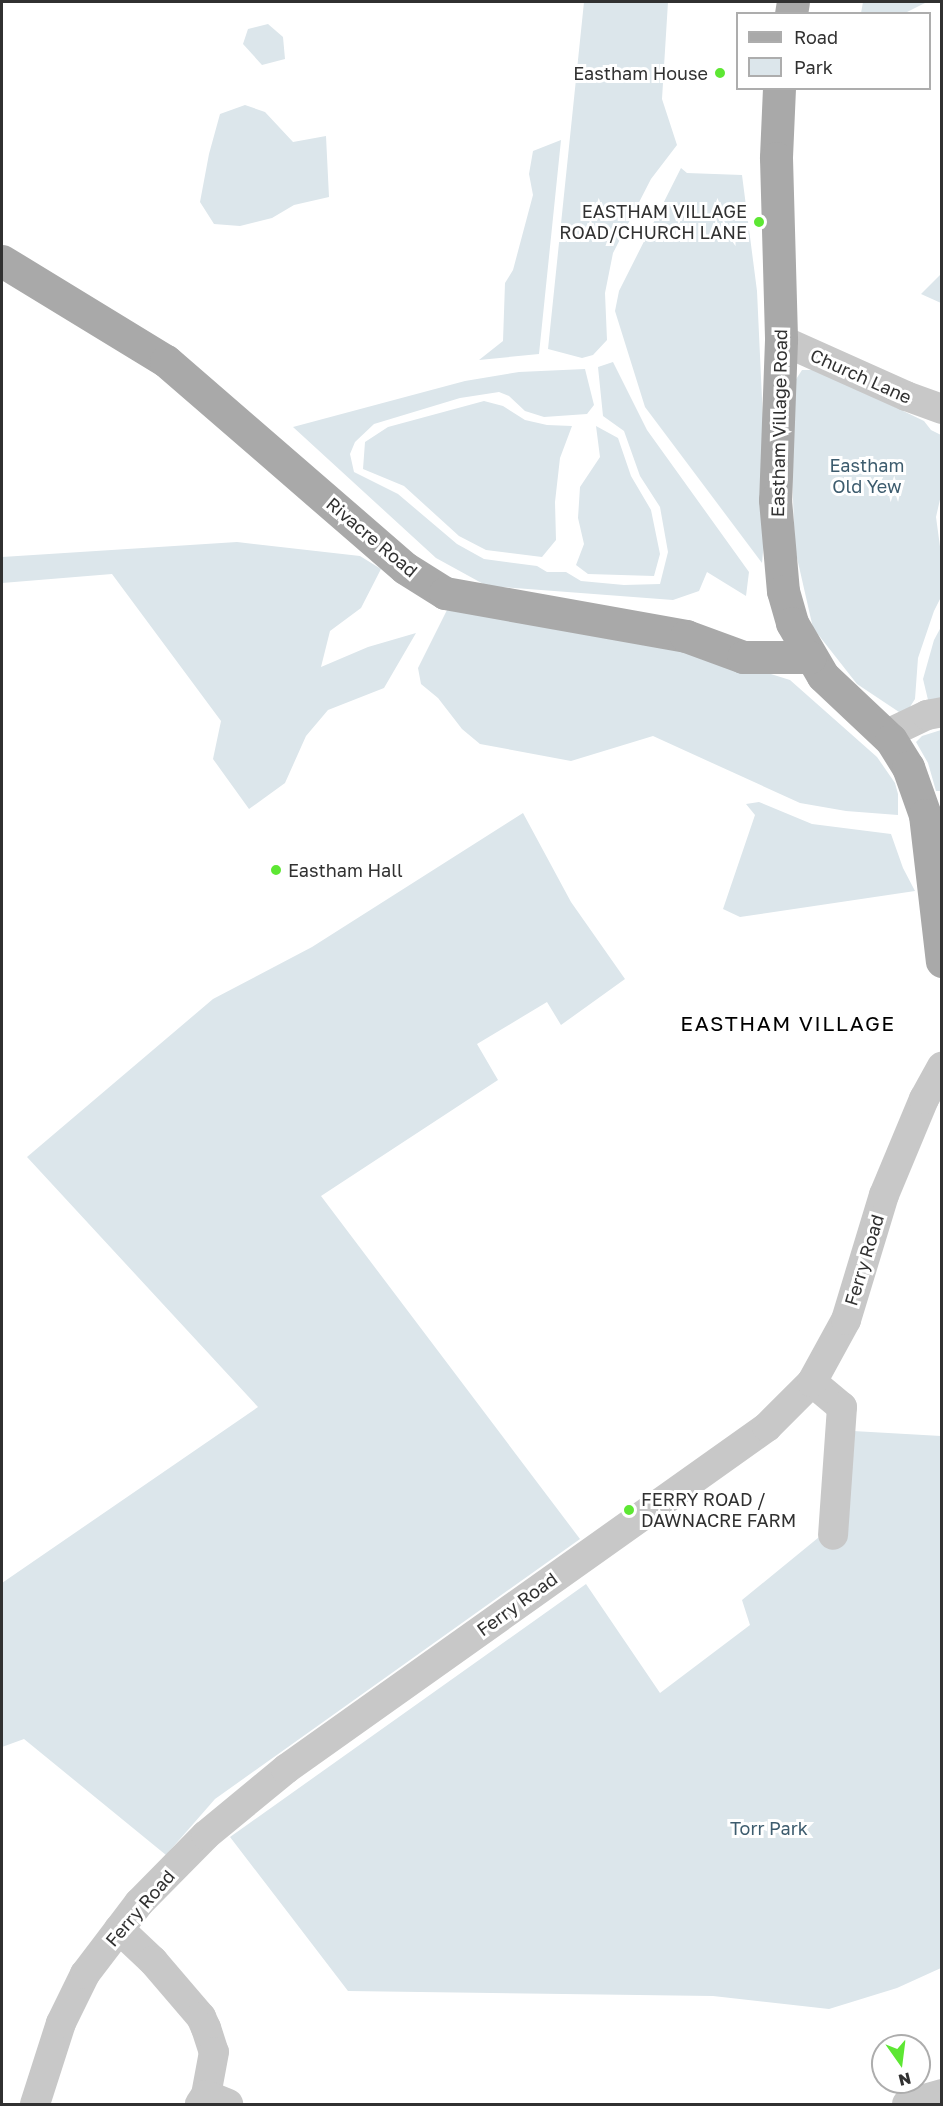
<!DOCTYPE html>
<html>
<head>
<meta charset="utf-8">
<style>
  body { margin:0 }
  #map { position:relative; width:943px; height:2106px; overflow:hidden; background:#fff; font-family:"Golos Text",sans-serif }
  div>[style] { position:absolute }
  .green>* { inset:0; background:#dce6eb }
  .minor>* { height:30px; margin:-15px; padding:0 15px; transform-origin:15px; border-radius:15px; background:#c8c8c8 }
  .major>* { height:33px; margin:-16.5px; padding:0 16.5px; transform-origin:16.5px; border-radius:16.5px; background:#a9a9a9 }
  .dots>* { width:16px; height:16px; translate:-50% -50%; box-sizing:border-box; border:3px solid #fff; border-radius:50% }
  span { translate:-50% -50%; white-space:nowrap; text-align:center; line-height:1.15; -webkit-text-stroke:6px #fff; paint-order:stroke }
  .poi-label { font-size:18px; color:#313131 }
  .right { translate:-100% -50%; text-align:right }
  .left { translate:0 -50%; text-align:left }
  .street-label { font-size:18px; color:#313131 }
  .park-label { font-size:18px; color:#3d5c6e }
  .quarter-label { font-size:21px; color:#000; letter-spacing:1.5px }
  .frame { position:absolute; inset:0; border:3px solid #313131; pointer-events:none }
  .legend { position:absolute; left:736px; top:12px; width:195px; height:78px; box-sizing:border-box; background:#fff; border:2px solid #adadad; margin:0; padding:8px 10px; list-style:none; font-size:18px; color:#313131 }
  .legend li { display:flex; align-items:center; gap:12px; height:30px }
  .legend b { width:30px; border:2px solid #adadad }
  .north { position:absolute; left:871px; top:2034px; width:60px; height:60px; box-sizing:border-box; background:#fff; border:2px solid #adadad; border-radius:50%; rotate:166deg; font-size:16px; font-weight:700; line-height:24px; text-align:center; color:#313131 }
  .north::after { content:''; display:block; margin:auto; width:21px; height:27px; background:#5de733; clip-path:polygon(50% 0,100% 100%,50% 72%,0 100%) }
</style>
</head>
<body>
<div id="map">
  <div class="green">
    <i style="clip-path:polygon(584px 2px,668px 2px,662px 99px,677px 145px,651px 179px,613px 253px,605px 293px,607px 340px,593px 355px,582px 358px,548px 349px)"></i>
    <i style="clip-path:polygon(863px 2px,938px 2px,927px 2px,905px 13px,861px 13px)"></i>
    <i style="clip-path:polygon(268px 24px,283px 37px,285px 59px,262px 65px,243px 44px,248px 29px)"></i>
    <i style="clip-path:polygon(245px 105px,265px 112px,293px 142px,326px 136px,329px 197px,294px 205px,272px 218px,240px 226px,214px 224px,200px 202px,209px 154px,220px 114px)"></i>
    <i style="clip-path:polygon(561px 140px,539px 354px,479px 360px,503px 341px,505px 283px,513px 270px,533px 195px,529px 174px,533px 151px)"></i>
    <i style="clip-path:polygon(681px 168px,687px 173px,742px 175px,757px 291px,762px 399px,767px 508px,762px 563px,645px 407px,615px 311px,619px 291px)"></i>
    <i style="clip-path:polygon(941px 267px,941px 303px,921px 294px,940px 275px)"></i>
    <i style="clip-path:polygon(613px 362px,647px 430px,749px 572px,746px 596px,707px 572px,699px 591px,673px 600px,487px 586px,436px 558px,293px 427px,465px 381px,519px 372px,585px 369px,594px 405px,587px 414px,544px 417px,525px 411px,509px 396px,499px 392px,460px 398px,374px 424px,355px 442px,350px 454px,354px 472px,398px 494px,457px 544px,484px 559px,537px 566px,547px 572px,566px 572px,581px 581px,624px 585px,660px 584px,668px 552px,660px 507px,640px 476px,624px 431px,603px 416px,598px 367px)"></i>
    <i style="clip-path:polygon(802px 370px,814px 370px,841px 381px,924px 421px,931px 430px,941px 435px,941px 495px,936px 517px,941px 554px,941px 597px,934px 611px,918px 658px,915px 699px,908px 710px,902px 714px,857px 684px,813px 628px,795px 549px,789px 398px,793px 384px)"></i>
    <i style="clip-path:polygon(484px 401px,503px 406px,525px 420px,547px 425px,572px 426px,560px 458px,555px 502px,556px 540px,542px 557px,486px 550px,459px 536px,404px 486px,363px 469px,365px 442px,388px 427px)"></i>
    <i style="clip-path:polygon(596px 426px,618px 438px,631px 476px,651px 510px,660px 554px,654px 576px,588px 574px,576px 565px,584px 544px,578px 518px,580px 487px,600px 457px)"></i>
    <i style="clip-path:polygon(237px 542px,360px 556px,381px 569px,361px 608px,330px 631px,321px 667px,368px 647px,416px 633px,384px 688px,328px 710px,306px 736px,285px 783px,249px 809px,213px 759px,221px 721px,112px 574px,2px 583px,2px 557px)"></i>
    <i style="clip-path:polygon(447px 610px,651px 636px,790px 680px,877px 757px,895px 783px,898px 794px,898px 815px,846px 811px,800px 803px,653px 736px,571px 761px,480px 744px,462px 729px,438px 698px,421px 684px,418px 668px)"></i>
    <i style="clip-path:polygon(941px 627px,941px 698px,929px 704px,923px 679px,934px 640px)"></i>
    <i style="clip-path:polygon(941px 730px,941px 791px,936px 791px,928px 763px,916px 742px,922px 736px)"></i>
    <i style="clip-path:polygon(759px 802px,812px 824px,891px 834px,903px 868px,915px 891px,740px 917px,723px 909px,755px 815px,746px 804px)"></i>
    <i style="clip-path:polygon(523px 813px,571px 902px,625px 979px,561px 1025px,547px 1002px,477px 1044px,498px 1080px,321px 1196px,580px 1539px,215px 1799px,166px 1855px,24px 1739px,2px 1747px,2px 1583px,258px 1407px,27px 1157px,213px 999px,312px 947px)"></i>
    <i style="clip-path:polygon(853px 1431px,941px 1436px,941px 1968px,897px 1988px,829px 2009px,713px 1996px,348px 1991px,230px 1837px,586px 1584px,660px 1693px,750px 1625px,742px 1600px,824px 1533px)"></i>
  </div>
  <div class="minor">
    <i style="left:781px;top:340px;width:137px;rotate:24.1deg"></i>
    <i style="left:906px;top:396px;width:38px;rotate:20deg"></i>
    <i style="left:885px;top:735px;width:47px;rotate:-25.5deg"></i>
    <i style="left:927px;top:715px;width:15px;rotate:-11deg"></i>
    <i style="left:812px;top:1382px;width:39px;rotate:40deg"></i>
    <i style="left:842px;top:1407px;width:128px;rotate:94deg"></i>
    <i style="left:119px;top:1929px;width:47px;rotate:43.3deg"></i>
    <i style="left:153px;top:1961px;width:74px;rotate:49.4deg"></i>
    <i style="left:201px;top:2017px;width:12px;rotate:66deg"></i>
    <i style="left:206px;top:2028px;width:25px;rotate:72deg"></i>
    <i style="left:214px;top:2052px;width:44px;rotate:100.5deg"></i>
    <i style="left:206px;top:2095px;width:11px;rotate:124deg"></i>
    <i style="left:206px;top:2095px;width:24px;rotate:22deg"></i>
    <i style="left:35px;top:2104px;width:85px;rotate:-72.2deg"></i>
    <i style="left:61px;top:2023px;width:55px;rotate:-63.9deg"></i>
    <i style="left:85px;top:1974px;width:89px;rotate:-52.7deg"></i>
    <i style="left:139px;top:1903px;width:95px;rotate:-45.4deg"></i>
    <i style="left:206px;top:1835px;width:104px;rotate:-39.5deg"></i>
    <i style="left:286px;top:1769px;width:590px;rotate:-35.41deg"></i>
    <i style="left:767px;top:1427px;width:64px;rotate:-45deg"></i>
    <i style="left:812px;top:1382px;width:71px;rotate:-61.3deg"></i>
    <i style="left:846px;top:1320px;width:131px;rotate:-73.1deg"></i>
    <i style="left:884px;top:1195px;width:104px;rotate:-67.4deg"></i>
    <i style="left:924px;top:1099px;width:37px;rotate:-61deg"></i>
    <i style="left:907px;top:2104px;width:36px;rotate:-16deg"></i>
  </div>
  <div class="major">
    <i style="left:791px;top:14px;width:12px;rotate:-81deg"></i>
    <i style="left:779px;top:88px;width:70px;rotate:92.5deg"></i>
    <i style="left:776px;top:158px;width:182px;rotate:88.4deg"></i>
    <i style="left:781px;top:340px;width:160px;rotate:92.1deg"></i>
    <i style="left:775px;top:500px;width:91px;rotate:85deg"></i>
    <i style="left:783px;top:591px;width:33px;rotate:74deg"></i>
    <i style="left:792px;top:623px;width:61px;rotate:59.7deg"></i>
    <i style="left:823px;top:676px;width:93px;rotate:43.3deg"></i>
    <i style="left:891px;top:740px;width:32px;rotate:58deg"></i>
    <i style="left:908px;top:767px;width:51px;rotate:70.5deg"></i>
    <i style="left:925px;top:815px;width:147px;rotate:83.4deg"></i>
    <i style="left:2px;top:261px;width:192px;rotate:31.4deg"></i>
    <i style="left:166px;top:361px;width:316px;rotate:40.9deg"></i>
    <i style="left:405px;top:568px;width:47px;rotate:32deg"></i>
    <i style="left:445px;top:593px;width:245px;rotate:10.1deg"></i>
    <i style="left:686px;top:636px;width:61px;rotate:20.2deg"></i>
    <i style="left:743px;top:657px;width:67px"></i>
  </div>
  <div class="dots">
    <i style="left:720px;top:73px;background:#5de733"></i>
    <i style="left:759px;top:222px;background:#5de733"></i>
    <i style="left:276px;top:870px;background:#5de733"></i>
    <i style="left:629px;top:1510px;background:#5de733"></i>
  </div>
  <div class="poi-label">
    <span class="right" style="left:708px;top:73px">Eastham House</span>
    <span class="right" style="left:747px;top:222px">EASTHAM VILLAGE<br>ROAD/CHURCH LANE</span>
    <span class="left" style="left:288px;top:870px">Eastham Hall</span>
    <span class="left" style="left:641px;top:1510px">FERRY ROAD /<br>DAWNACRE FARM</span>
  </div>
  <div class="street-label">
    <span style="left:861px;top:376px;rotate:24deg">Church Lane</span>
    <span style="left:779px;top:423px;rotate:-89deg">Eastham Village Road</span>
    <span style="left:372px;top:537px;rotate:40deg">Rivacre Road</span>
    <span style="left:864px;top:1260px;rotate:-73deg">Ferry Road</span>
    <span style="left:517px;top:1604px;rotate:-36deg">Ferry Road</span>
    <span style="left:140px;top:1908px;rotate:-49deg">Ferry Road</span>
  </div>
  <div class="park-label">
    <span style="left:867px;top:476px">Eastham<br>Old Yew</span>
    <span style="left:769px;top:1828px">Torr Park</span>
  </div>
  <div class="quarter-label">
    <span style="left:788px;top:1023px">EASTHAM VILLAGE</span>
  </div>
  <div class="frame"></div>
  <ul class="legend">
  <li><b style="height:8px;background:#a9a9a9"></b>Road</li>
  <li><b style="height:16px;background:#dce6eb"></b>Park</li>
  </ul>
  <div class="north">N</div>
</div>
</body>
</html>
